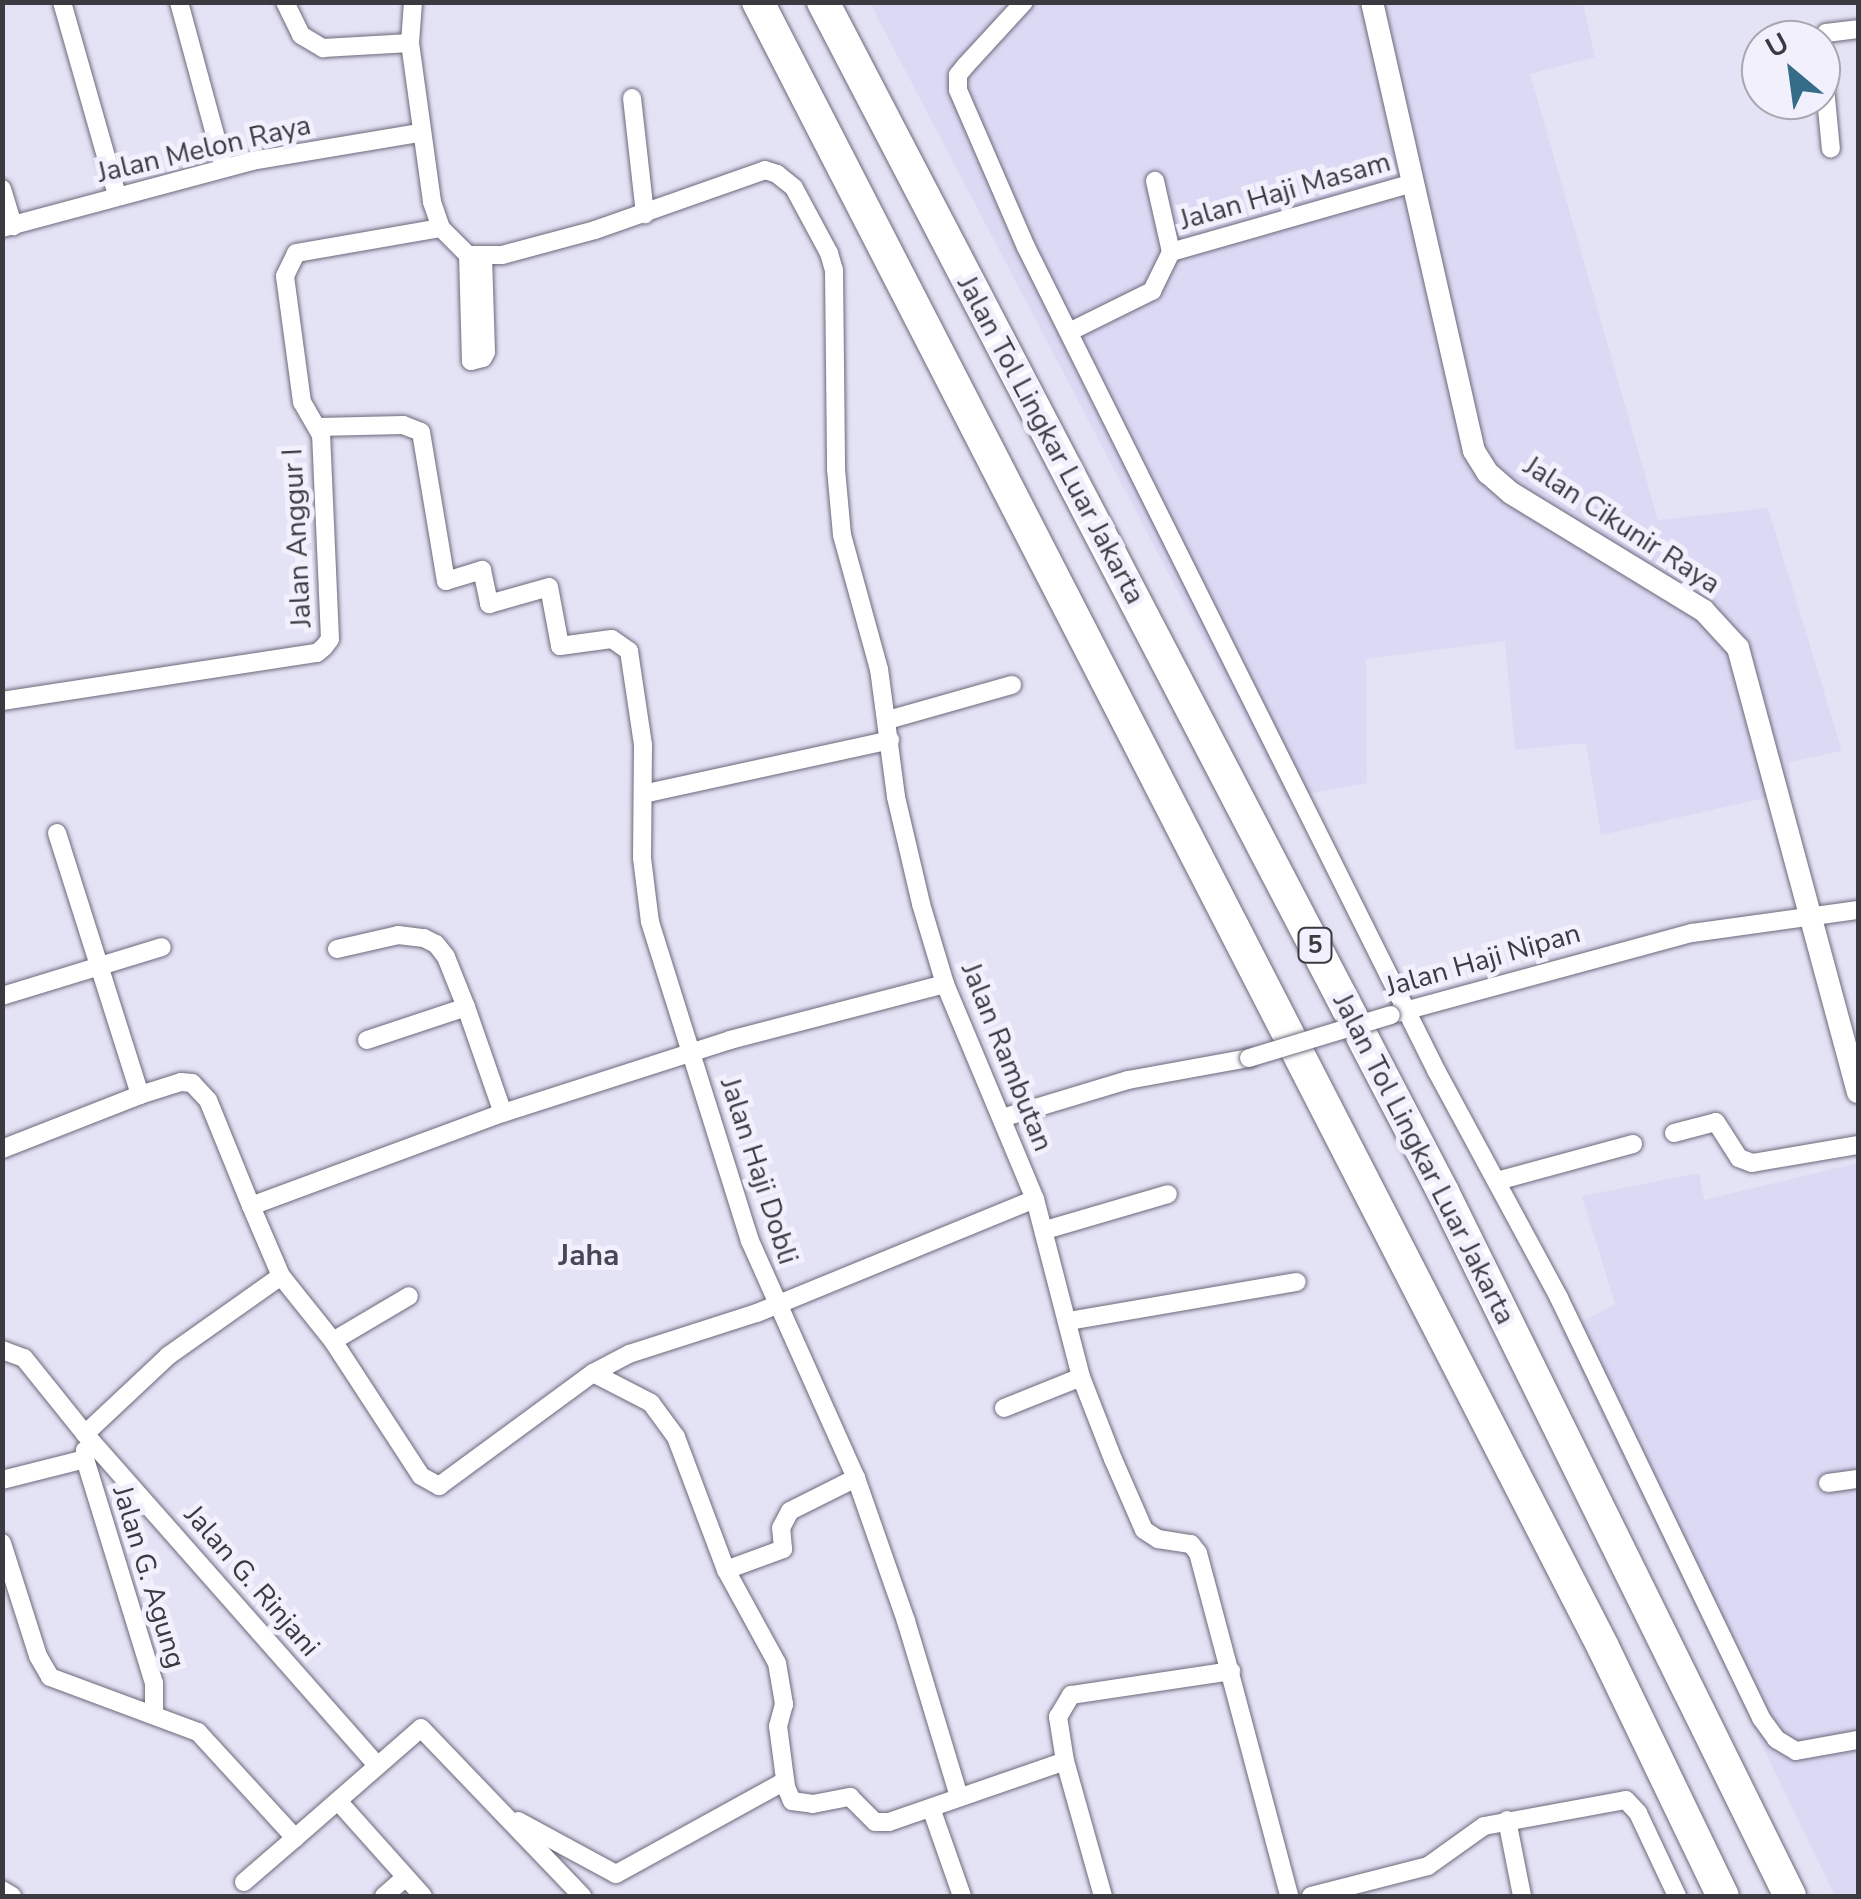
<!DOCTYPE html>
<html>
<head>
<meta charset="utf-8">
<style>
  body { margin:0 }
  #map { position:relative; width:1861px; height:1899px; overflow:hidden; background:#e4e2f5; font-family:"Nunito Sans",sans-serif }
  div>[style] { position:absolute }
  .built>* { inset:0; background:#dcd9f4 }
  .roads { filter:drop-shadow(0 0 2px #6b697a) drop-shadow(0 0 2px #6b697a) }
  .minor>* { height:18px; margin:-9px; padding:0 9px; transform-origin:9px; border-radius:9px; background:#fff }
  .tertiary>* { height:22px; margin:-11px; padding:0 11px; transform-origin:11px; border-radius:11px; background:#fff }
  .motorway>* { height:32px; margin:-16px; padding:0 16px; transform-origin:16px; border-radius:16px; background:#fff }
  .bridges { filter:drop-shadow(0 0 2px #6b697a) drop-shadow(0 0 2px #6b697a) }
  .minor-bridge>* { height:18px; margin:-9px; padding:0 9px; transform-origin:9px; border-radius:9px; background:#fff }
  span { translate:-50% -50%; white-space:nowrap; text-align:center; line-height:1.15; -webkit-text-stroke:10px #f1f0fc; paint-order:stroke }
  .shield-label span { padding:2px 8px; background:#f1f0fc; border:2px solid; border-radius:8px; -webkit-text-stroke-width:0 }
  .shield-label { font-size:25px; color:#3b3a41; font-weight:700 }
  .street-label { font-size:28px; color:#3b3a41 }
  .neighbourhood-label { font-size:30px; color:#494757; font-weight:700 }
  .frame { position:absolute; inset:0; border:5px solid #3b3a41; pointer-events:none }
  .north { position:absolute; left:1741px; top:20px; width:100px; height:100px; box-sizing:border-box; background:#f1f0fc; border:2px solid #a8a7b1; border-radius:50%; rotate:331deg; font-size:28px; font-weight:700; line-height:40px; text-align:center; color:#3b3a41 }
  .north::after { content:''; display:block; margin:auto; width:35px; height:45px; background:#356c87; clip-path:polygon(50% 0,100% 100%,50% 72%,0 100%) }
</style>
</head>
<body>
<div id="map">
  <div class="built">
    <i style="clip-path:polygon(870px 3px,1583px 3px,1595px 57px,1530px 74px,1658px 520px,1768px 508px,1842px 751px,1789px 762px,1792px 792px,1601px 835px,1586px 743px,1515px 750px,1505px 641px,1366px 659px,1367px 783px,1286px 798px)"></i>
    <i style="clip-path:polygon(1858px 1163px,1858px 1896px,1835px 1896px,1562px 1333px,1615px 1304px,1582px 1196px,1699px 1173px,1704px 1200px)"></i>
  </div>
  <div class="roads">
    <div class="minor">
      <i style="left:62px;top:2px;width:201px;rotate:74.1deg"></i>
      <i style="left:179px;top:2px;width:172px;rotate:74.8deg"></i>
      <i style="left:285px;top:2px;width:37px;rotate:64deg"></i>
      <i style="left:301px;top:35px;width:26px;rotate:31deg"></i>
      <i style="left:323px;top:48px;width:87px;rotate:-3.3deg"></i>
      <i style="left:413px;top:2px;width:41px;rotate:94.2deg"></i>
      <i style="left:410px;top:43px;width:161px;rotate:82.1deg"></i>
      <i style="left:432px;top:202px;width:28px;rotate:71deg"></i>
      <i style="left:441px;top:228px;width:38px;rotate:45deg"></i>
      <i style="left:468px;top:255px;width:34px"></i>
      <i style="left:502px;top:255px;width:96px;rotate:-15deg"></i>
      <i style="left:595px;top:230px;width:180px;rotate:-19.4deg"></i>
      <i style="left:765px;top:170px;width:13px;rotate:18deg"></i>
      <i style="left:777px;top:174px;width:22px;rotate:39deg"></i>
      <i style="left:794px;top:188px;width:74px;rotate:61.7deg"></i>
      <i style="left:829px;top:253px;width:18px;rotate:74deg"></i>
      <i style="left:834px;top:270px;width:199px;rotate:89.4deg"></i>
      <i style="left:836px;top:469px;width:66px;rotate:84.8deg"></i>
      <i style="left:842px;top:535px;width:139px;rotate:74.6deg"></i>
      <i style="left:879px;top:669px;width:129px;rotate:82.4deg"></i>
      <i style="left:896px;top:797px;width:110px;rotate:76.8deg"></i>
      <i style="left:921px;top:904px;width:84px;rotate:73.3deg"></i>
      <i style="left:945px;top:984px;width:233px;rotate:67.3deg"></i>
      <i style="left:1035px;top:1199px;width:184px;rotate:75.5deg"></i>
      <i style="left:1081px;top:1377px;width:88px;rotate:68.7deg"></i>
      <i style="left:1113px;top:1459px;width:77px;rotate:66.4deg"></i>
      <i style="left:1144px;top:1530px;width:17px;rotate:33deg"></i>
      <i style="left:1158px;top:1539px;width:33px;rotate:9deg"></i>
      <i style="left:1191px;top:1544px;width:11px;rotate:52deg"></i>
      <i style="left:1198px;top:1553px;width:355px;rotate:75.1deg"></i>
      <i style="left:1024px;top:2px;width:86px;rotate:132.6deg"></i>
      <i style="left:966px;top:65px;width:13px;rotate:129deg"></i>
      <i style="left:958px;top:75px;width:15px;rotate:90deg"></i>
      <i style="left:958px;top:90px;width:171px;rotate:66.6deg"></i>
      <i style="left:1026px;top:247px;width:922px;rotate:63.52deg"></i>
      <i style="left:1437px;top:1072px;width:257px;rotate:61.6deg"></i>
      <i style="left:1559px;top:1298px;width:466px;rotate:64.3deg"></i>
      <i style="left:1761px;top:1718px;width:26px;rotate:54deg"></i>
      <i style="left:1776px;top:1739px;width:23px;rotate:31deg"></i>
      <i style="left:1796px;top:1751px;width:63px;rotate:-10.1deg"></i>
      <i style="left:1821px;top:43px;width:11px;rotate:-63deg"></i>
      <i style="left:1826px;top:33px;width:32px;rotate:-7deg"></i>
      <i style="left:1821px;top:46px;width:103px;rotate:84.5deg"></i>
      <i style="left:632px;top:98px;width:117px;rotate:83.6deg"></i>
      <i style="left:2px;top:189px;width:39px;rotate:73deg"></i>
      <i style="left:2px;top:228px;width:259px;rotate:-15deg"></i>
      <i style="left:252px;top:161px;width:170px;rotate:-9.5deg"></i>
      <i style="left:1171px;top:252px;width:253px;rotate:-15.9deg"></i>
      <i style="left:468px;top:255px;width:106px;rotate:88.4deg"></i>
      <i style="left:471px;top:361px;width:12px;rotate:-14deg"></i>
      <i style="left:483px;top:358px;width:7px;rotate:-63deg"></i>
      <i style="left:486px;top:352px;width:94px;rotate:-91.8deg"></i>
      <i style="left:1069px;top:332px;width:93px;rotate:-26.3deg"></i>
      <i style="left:1152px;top:291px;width:43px;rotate:-64deg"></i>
      <i style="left:1171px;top:252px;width:73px;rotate:-102.7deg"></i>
      <i style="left:318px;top:427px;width:85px;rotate:-1.3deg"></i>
      <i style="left:403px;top:425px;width:19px;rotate:21deg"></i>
      <i style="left:421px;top:432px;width:151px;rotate:80.5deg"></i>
      <i style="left:446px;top:581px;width:38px;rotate:-17deg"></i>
      <i style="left:482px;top:570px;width:35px;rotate:78deg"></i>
      <i style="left:489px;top:604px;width:62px;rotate:-15.8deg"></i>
      <i style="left:549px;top:587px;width:60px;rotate:79.4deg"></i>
      <i style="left:560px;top:646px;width:52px;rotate:-7.7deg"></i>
      <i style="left:612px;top:639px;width:21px;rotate:35deg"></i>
      <i style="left:629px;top:651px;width:95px;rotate:81.5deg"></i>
      <i style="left:643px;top:745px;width:113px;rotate:90.5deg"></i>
      <i style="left:642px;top:858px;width:64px;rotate:82.9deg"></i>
      <i style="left:650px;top:922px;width:334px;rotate:72.6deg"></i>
      <i style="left:750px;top:1241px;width:260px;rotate:65.9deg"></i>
      <i style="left:856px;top:1478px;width:151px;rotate:70.7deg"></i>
      <i style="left:906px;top:1621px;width:183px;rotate:73.2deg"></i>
      <i style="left:2px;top:701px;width:319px;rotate:-8.7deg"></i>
      <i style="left:317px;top:653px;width:9px;rotate:-41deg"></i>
      <i style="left:324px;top:647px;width:10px;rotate:-53deg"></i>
      <i style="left:330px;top:639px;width:204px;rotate:-92.5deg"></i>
      <i style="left:321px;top:435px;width:38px;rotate:-120deg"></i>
      <i style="left:302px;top:402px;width:127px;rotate:-97.7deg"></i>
      <i style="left:285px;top:276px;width:25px;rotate:-64deg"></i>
      <i style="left:296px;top:253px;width:147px;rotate:-9.8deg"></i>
      <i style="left:888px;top:720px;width:129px;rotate:-15.8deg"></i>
      <i style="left:643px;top:794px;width:253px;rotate:-12.3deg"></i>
      <i style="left:57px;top:833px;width:275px;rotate:72.4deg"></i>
      <i style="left:337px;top:949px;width:63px;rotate:-12.9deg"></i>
      <i style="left:398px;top:935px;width:26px;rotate:7deg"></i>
      <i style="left:424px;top:938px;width:13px;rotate:27deg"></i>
      <i style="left:436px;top:944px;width:16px;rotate:52deg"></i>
      <i style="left:446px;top:957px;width:54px;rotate:68.2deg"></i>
      <i style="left:2px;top:996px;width:167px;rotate:-17deg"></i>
      <i style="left:1397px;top:1013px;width:306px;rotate:-15.2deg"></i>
      <i style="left:1692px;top:933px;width:168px;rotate:-7.9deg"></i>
      <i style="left:367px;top:1040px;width:104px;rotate:-18.4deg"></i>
      <i style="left:466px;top:1007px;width:112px;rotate:70.8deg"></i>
      <i style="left:1002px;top:1118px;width:132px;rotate:-16.8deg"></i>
      <i style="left:1128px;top:1080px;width:123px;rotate:-10.3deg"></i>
      <i style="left:1674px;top:1133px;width:43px;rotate:-14.7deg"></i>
      <i style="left:1716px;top:1122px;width:43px;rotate:57.4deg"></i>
      <i style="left:1739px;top:1158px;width:14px;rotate:21deg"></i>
      <i style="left:1752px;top:1163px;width:108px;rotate:-9.6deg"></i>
      <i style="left:2px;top:1149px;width:148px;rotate:-21.4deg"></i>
      <i style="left:140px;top:1095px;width:43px;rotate:-17.6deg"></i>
      <i style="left:181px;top:1082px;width:11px;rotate:5deg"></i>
      <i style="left:192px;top:1083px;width:23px;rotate:47deg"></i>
      <i style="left:208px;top:1100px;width:114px;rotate:67.9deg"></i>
      <i style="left:251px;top:1206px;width:269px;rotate:-20.3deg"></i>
      <i style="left:503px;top:1113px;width:238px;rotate:-17.8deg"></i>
      <i style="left:730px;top:1040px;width:222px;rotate:-14.6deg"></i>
      <i style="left:1497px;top:1181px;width:141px;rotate:-15.2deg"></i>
      <i style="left:251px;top:1206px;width:76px;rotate:66.8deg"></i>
      <i style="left:281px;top:1276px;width:83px;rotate:51.3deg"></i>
      <i style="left:333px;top:1341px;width:161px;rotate:56.9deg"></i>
      <i style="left:421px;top:1476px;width:21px;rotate:29deg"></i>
      <i style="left:439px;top:1486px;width:191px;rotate:-36.3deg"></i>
      <i style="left:593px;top:1373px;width:41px;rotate:-27.8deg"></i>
      <i style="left:629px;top:1354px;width:134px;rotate:-17.8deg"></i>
      <i style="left:757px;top:1313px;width:300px;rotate:-22.3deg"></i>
      <i style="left:1045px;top:1230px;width:128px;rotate:-16.3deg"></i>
      <i style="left:1068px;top:1321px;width:232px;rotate:-9.7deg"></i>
      <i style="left:333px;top:1341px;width:88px;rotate:-30.6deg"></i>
      <i style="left:2px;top:1350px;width:23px;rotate:20deg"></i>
      <i style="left:24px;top:1358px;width:97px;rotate:51.2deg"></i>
      <i style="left:85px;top:1434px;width:441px;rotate:48.6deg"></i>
      <i style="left:593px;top:1373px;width:65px;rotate:27.3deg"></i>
      <i style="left:651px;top:1403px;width:42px;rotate:53.7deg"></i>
      <i style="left:676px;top:1437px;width:142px;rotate:69.4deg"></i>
      <i style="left:726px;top:1570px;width:106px;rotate:61.3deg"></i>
      <i style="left:777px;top:1663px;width:42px;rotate:80.3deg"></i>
      <i style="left:784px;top:1704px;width:23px;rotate:105deg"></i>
      <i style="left:778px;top:1726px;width:62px;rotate:82.5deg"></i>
      <i style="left:786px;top:1787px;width:15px;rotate:67deg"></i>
      <i style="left:792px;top:1801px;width:21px;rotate:8deg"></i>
      <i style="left:813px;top:1804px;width:38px;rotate:-11deg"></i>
      <i style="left:850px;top:1797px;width:35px;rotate:45deg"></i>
      <i style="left:875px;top:1822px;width:14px"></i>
      <i style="left:889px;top:1822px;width:186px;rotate:-19.1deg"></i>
      <i style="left:1065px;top:1761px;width:140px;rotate:74.3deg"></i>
      <i style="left:1004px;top:1408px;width:83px;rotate:-21.9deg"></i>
      <i style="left:85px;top:1434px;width:114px;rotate:-43.2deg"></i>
      <i style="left:168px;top:1356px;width:138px;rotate:-35.3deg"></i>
      <i style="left:85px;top:1459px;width:234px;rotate:72.9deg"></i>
      <i style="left:154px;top:1683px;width:29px;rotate:90deg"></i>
      <i style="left:2px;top:1480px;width:86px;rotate:-14.2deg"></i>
      <i style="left:85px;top:1459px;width:9px;rotate:-90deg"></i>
      <i style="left:1828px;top:1483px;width:30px;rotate:-8deg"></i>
      <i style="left:2px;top:1543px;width:119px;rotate:72.3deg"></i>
      <i style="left:38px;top:1656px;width:24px;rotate:60deg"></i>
      <i style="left:50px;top:1677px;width:158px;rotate:20.4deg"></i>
      <i style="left:198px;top:1732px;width:144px;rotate:47.5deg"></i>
      <i style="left:295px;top:1838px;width:167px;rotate:-41.1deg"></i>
      <i style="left:421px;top:1728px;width:233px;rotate:46.2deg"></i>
      <i style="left:726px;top:1570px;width:61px;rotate:-20.2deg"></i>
      <i style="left:783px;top:1549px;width:21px;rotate:-95deg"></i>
      <i style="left:781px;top:1528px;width:19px;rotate:-62deg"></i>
      <i style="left:790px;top:1511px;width:74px;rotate:-26.6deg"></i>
      <i style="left:1065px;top:1761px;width:45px;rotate:-99deg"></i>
      <i style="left:1058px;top:1717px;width:26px;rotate:-59deg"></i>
      <i style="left:1071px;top:1695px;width:162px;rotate:-8.5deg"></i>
      <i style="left:338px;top:1801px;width:127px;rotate:48.2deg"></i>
      <i style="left:931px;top:1808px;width:93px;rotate:70.6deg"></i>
      <i style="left:1507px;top:1820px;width:77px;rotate:78.8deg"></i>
      <i style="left:518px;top:1821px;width:111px;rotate:28.4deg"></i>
      <i style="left:616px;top:1874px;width:193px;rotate:-28.8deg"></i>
      <i style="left:244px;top:1882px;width:67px;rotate:-40.8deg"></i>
      <i style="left:2px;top:1890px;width:12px;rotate:31deg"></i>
      <i style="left:384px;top:1896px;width:28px;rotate:-41deg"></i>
      <i style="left:1311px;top:1896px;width:121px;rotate:-14.4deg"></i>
      <i style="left:1428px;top:1866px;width:69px;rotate:-35.5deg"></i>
      <i style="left:1484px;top:1826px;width:144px;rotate:-10.4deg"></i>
      <i style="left:1626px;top:1800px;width:18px;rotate:47deg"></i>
      <i style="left:1638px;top:1813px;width:92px;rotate:64.8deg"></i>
    </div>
    <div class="tertiary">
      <i style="left:1372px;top:2px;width:460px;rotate:77.2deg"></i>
      <i style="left:1474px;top:451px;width:26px;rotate:58deg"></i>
      <i style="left:1488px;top:473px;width:30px;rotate:41deg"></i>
      <i style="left:1511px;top:493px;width:226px;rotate:31.4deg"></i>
      <i style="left:1704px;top:611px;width:50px;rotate:47.4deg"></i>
      <i style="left:1738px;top:648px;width:460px;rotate:74.9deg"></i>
    </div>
    <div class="motorway">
      <i style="left:758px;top:2px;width:1849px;rotate:62.81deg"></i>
      <i style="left:1603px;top:1647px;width:276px;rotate:64.3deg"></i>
      <i style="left:823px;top:2px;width:1342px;rotate:62.48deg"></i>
      <i style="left:1443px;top:1192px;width:785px;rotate:63.76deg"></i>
    </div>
  </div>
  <div class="bridges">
    <div class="minor-bridge">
      <i style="left:1249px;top:1058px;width:148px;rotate:-16.8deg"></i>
    </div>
  </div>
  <div class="shield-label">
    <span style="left:1315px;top:945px">5</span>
  </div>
  <div class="street-label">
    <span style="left:204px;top:149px;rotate:-13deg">Jalan Melon Raya</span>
    <span style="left:1285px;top:191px;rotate:-16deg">Jalan Haji Masam</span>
    <span style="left:1051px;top:440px;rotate:62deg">Jalan Tol Lingkar Luar Jakarta</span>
    <span style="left:1622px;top:525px;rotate:33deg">Jalan Cikunir Raya</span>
    <span style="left:297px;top:538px;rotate:-93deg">Jalan Anggur I</span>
    <span style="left:1483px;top:960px;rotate:-16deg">Jalan Haji Nipan</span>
    <span style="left:1007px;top:1057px;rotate:68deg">Jalan Rambutan</span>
    <span style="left:1424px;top:1159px;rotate:63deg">Jalan Tol Lingkar Luar Jakarta</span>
    <span style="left:759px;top:1171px;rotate:72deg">Jalan Haji Dobli</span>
    <span style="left:149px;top:1577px;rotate:73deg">Jalan G. Agung</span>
    <span style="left:252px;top:1581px;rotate:49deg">Jalan G. Rinjani</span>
  </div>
  <div class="neighbourhood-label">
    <span style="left:589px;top:1256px">Jaha</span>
  </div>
  <div class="frame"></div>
  <div class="north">U</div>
</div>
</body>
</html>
